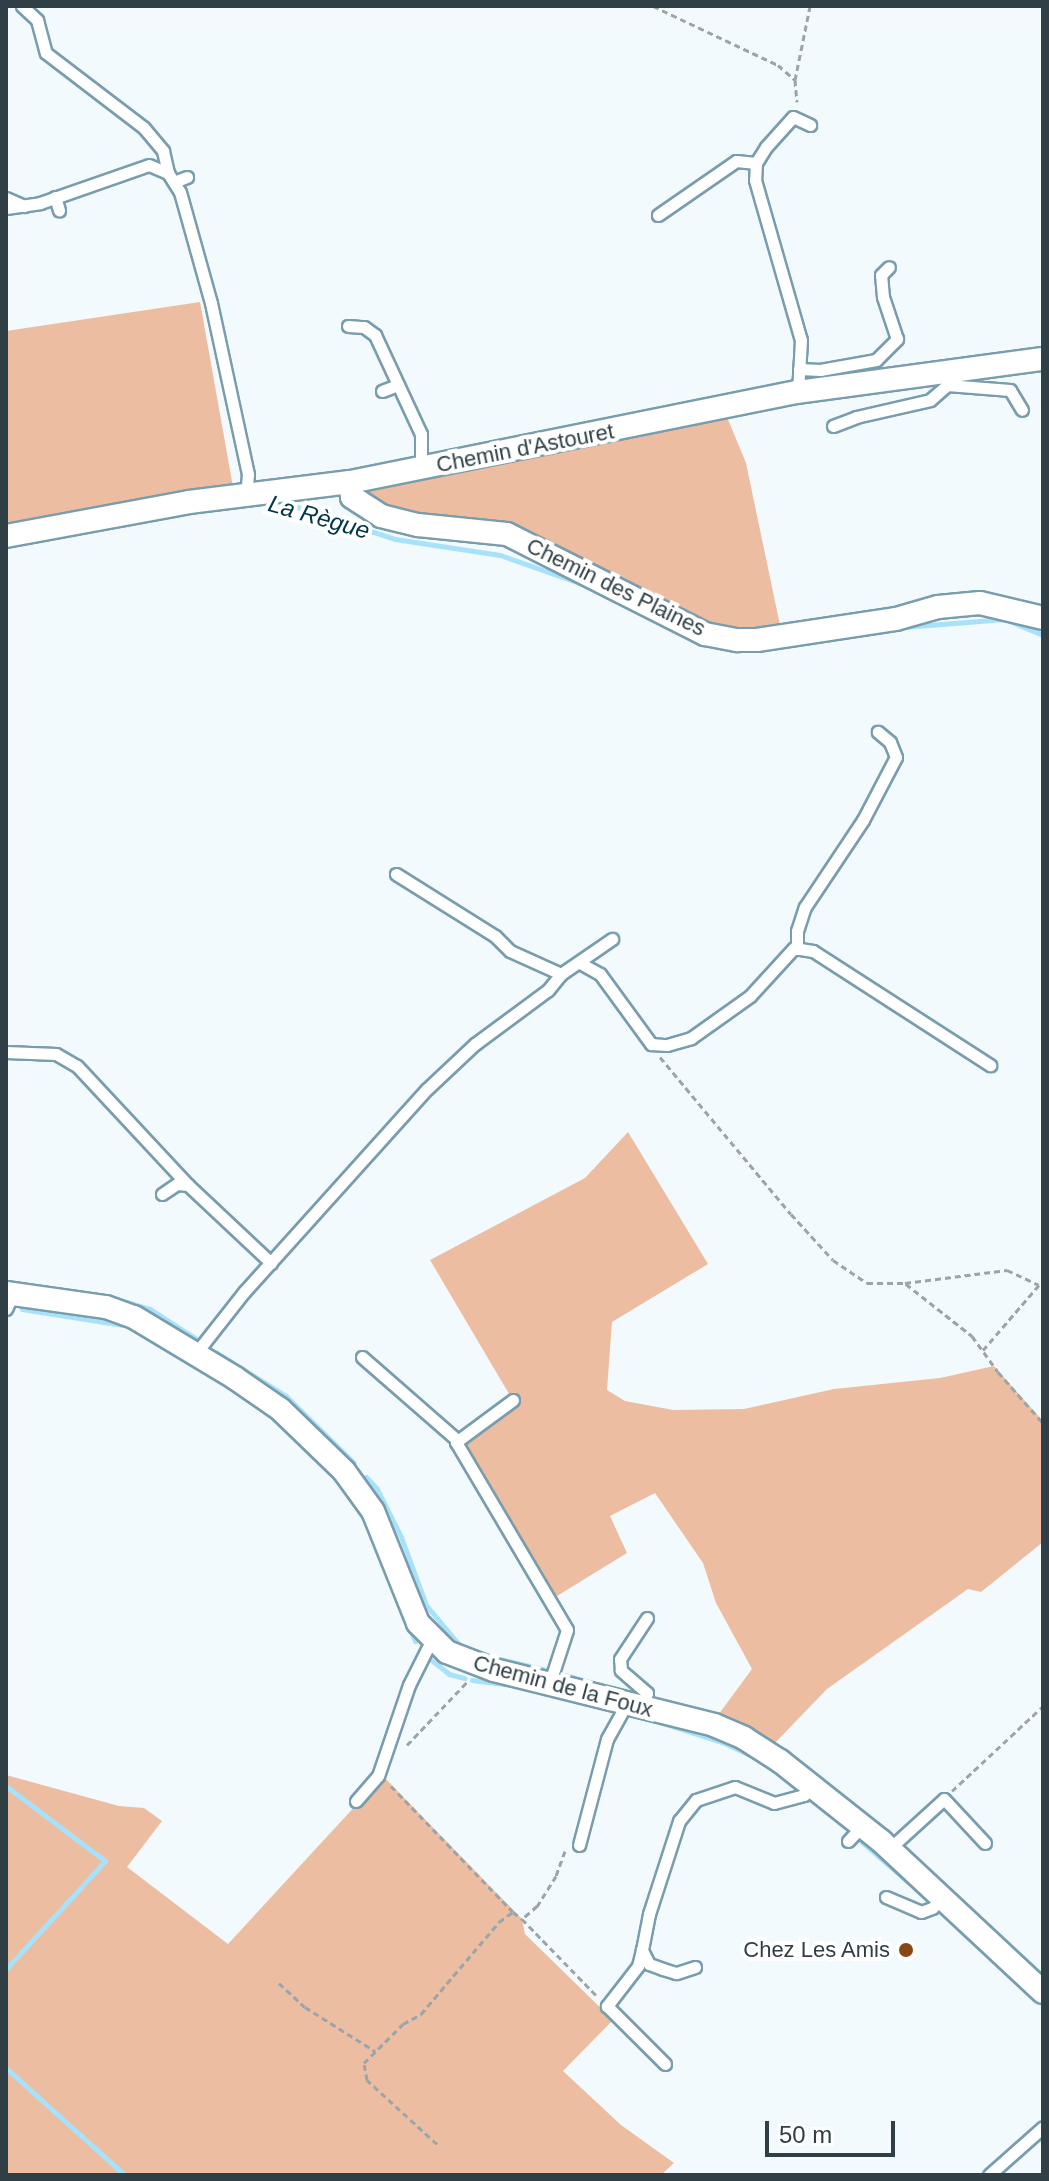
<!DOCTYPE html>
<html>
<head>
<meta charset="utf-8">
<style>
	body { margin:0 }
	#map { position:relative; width:1049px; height:2181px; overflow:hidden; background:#f2fafd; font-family:Helvetica,sans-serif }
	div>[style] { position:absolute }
	.green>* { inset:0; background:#ecbda0 }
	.stream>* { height:5px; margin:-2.5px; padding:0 2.5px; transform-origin:2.5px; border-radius:2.5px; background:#a8e2fa }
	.path>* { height:3px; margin-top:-1.5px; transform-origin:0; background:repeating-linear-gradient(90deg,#9aa5aa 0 6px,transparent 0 10px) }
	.roads { filter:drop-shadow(2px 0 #799dad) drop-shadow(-2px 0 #799dad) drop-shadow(0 2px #799dad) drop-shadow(0 -2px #799dad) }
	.service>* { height:11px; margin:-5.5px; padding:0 5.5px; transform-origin:5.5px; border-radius:5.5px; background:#fff }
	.minor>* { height:22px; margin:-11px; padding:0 11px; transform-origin:11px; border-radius:11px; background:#fff }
	.dots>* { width:22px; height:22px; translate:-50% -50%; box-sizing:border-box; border:4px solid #fff; border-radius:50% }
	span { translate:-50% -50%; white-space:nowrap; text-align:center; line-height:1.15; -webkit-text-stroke:8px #fff; paint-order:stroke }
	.street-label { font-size:22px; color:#2f3f45 }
	.poi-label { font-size:22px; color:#2f3f45 }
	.right { translate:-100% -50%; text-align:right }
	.water-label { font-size:24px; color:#013647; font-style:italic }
	.frame { position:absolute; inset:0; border:8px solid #2f3f45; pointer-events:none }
	.scale { position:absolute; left:765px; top:2121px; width:130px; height:36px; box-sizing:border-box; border:4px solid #2f3f45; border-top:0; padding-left:10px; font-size:24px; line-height:28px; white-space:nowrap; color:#2f3f45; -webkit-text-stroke:6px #fff; paint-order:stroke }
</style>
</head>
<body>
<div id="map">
	<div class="green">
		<i style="clip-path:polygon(200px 302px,233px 487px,6px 529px,6px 331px)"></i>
		<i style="clip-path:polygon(727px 417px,746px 463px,781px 630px,731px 632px,714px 628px,583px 564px,385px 510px,357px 488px)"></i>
		<i style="clip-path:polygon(628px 1132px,708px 1264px,612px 1322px,607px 1390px,625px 1401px,673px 1410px,744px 1409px,834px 1389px,940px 1378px,994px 1366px,1043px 1421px,1043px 1542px,981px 1592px,968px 1589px,827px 1689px,772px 1746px,716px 1718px,752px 1669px,716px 1603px,703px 1563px,655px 1493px,610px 1516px,627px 1553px,557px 1596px,539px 1586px,456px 1442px,512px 1399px,430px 1260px,585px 1178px)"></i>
		<i style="clip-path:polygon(6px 1775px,119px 1806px,144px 1808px,162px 1821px,127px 1867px,228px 1944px,383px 1776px,522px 1919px,525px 1934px,613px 2020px,563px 2071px,621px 2125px,674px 2163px,661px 2175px,6px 2175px)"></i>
	</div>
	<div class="stream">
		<i style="left:275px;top:500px;width:126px;rotate:18deg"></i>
		<i style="left:395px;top:539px;width:106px;rotate:8.7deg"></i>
		<i style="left:500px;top:555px;width:93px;rotate:19.4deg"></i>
		<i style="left:904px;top:627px;width:101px;rotate:-4.5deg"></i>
		<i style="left:1005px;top:619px;width:41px;rotate:22.8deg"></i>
		<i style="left:6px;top:1282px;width:91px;rotate:8.2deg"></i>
		<i style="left:110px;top:1297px;width:42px;rotate:16.7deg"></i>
		<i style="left:150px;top:1309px;width:54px;rotate:32.8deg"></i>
		<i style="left:22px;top:1309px;width:102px;rotate:9deg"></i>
		<i style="left:217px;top:1353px;width:81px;rotate:31.9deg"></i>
		<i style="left:286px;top:1396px;width:95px;rotate:44.6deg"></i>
		<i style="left:366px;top:1477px;width:16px;rotate:47deg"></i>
		<i style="left:377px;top:1489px;width:54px;rotate:63.4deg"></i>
		<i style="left:401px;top:1537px;width:72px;rotate:69.8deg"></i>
		<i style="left:426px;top:1605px;width:55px;rotate:50.2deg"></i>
		<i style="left:392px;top:1587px;width:59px;rotate:66.9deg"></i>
		<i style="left:486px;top:1656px;width:63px;rotate:12.9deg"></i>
		<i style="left:430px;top:1659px;width:24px;rotate:38deg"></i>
		<i style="left:449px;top:1674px;width:16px;rotate:15deg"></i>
		<i style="left:565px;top:1675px;width:38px;rotate:17deg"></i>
		<i style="left:472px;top:1680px;width:40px;rotate:7.1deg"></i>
		<i style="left:663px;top:1723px;width:62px;rotate:17.9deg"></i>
		<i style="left:722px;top:1742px;width:35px;rotate:25deg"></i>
		<i style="left:6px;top:1786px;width:124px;rotate:37.1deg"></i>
		<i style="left:105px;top:1861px;width:147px;rotate:132.5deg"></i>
		<i style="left:861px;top:1841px;width:82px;rotate:41.1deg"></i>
		<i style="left:6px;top:2068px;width:160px;rotate:42deg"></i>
	</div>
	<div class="path">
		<i style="left:653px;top:6px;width:138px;rotate:25.3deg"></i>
		<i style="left:778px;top:65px;width:23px;rotate:41deg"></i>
		<i style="left:795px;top:80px;width:22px;rotate:85deg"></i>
		<i style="left:795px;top:80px;width:76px;rotate:-78.5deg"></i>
		<i style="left:660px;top:1057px;width:204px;rotate:50.2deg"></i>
		<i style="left:791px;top:1214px;width:62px;rotate:47.6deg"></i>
		<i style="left:833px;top:1260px;width:41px;rotate:34.1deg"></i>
		<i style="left:867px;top:1283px;width:38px"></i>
		<i style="left:905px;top:1283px;width:103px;rotate:-7.3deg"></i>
		<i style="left:1007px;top:1270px;width:35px;rotate:25deg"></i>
		<i style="left:1039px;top:1285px;width:86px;rotate:130.7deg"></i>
		<i style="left:906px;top:1284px;width:84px;rotate:38.2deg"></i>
		<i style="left:972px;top:1336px;width:44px;rotate:54.2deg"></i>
		<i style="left:998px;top:1372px;width:68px;rotate:48.6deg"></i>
		<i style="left:407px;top:1745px;width:88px;rotate:-46.4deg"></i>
		<i style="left:391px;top:1786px;width:175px;rotate:45.9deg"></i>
		<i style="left:952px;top:1791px;width:125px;rotate:-43deg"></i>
		<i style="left:565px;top:1851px;width:27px;rotate:110deg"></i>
		<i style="left:556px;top:1876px;width:36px;rotate:122deg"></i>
		<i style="left:537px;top:1906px;width:20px;rotate:139deg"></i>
		<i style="left:522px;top:1919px;width:106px;rotate:45.8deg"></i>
		<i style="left:279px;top:1983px;width:35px;rotate:43deg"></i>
		<i style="left:305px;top:2007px;width:83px;rotate:32.2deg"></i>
		<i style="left:437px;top:2144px;width:95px;rotate:-137.6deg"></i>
		<i style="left:367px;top:2080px;width:17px;rotate:-100deg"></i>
		<i style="left:364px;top:2063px;width:55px;rotate:-45deg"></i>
		<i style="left:403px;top:2024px;width:21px;rotate:-29deg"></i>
		<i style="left:421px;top:2014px;width:121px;rotate:-49.7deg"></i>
		<i style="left:499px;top:1922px;width:17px;rotate:-36deg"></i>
		<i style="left:513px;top:1912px;width:11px;rotate:38deg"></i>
	</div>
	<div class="roads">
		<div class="service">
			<i style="left:22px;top:6px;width:21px;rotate:43deg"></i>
			<i style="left:37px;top:20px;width:34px;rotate:75deg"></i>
			<i style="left:46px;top:53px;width:123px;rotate:37.4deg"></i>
			<i style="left:144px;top:128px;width:30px;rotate:50deg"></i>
			<i style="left:163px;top:151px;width:23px;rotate:77deg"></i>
			<i style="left:756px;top:163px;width:19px;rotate:-58deg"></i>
			<i style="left:766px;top:147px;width:40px;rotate:-48deg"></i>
			<i style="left:793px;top:117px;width:19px;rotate:25deg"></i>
			<i style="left:174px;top:182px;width:14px;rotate:-21deg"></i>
			<i style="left:55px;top:197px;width:14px;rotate:73deg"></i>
			<i style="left:6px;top:198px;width:20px;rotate:24deg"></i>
			<i style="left:6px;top:208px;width:34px;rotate:-8deg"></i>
			<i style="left:40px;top:203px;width:115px;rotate:-19.2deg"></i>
			<i style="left:149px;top:165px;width:21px;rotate:23deg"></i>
			<i style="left:168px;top:173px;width:22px;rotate:58deg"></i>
			<i style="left:180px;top:192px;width:115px;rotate:74.4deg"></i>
			<i style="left:211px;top:303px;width:175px;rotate:77.8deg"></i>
			<i style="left:248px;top:474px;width:21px;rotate:95deg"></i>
			<i style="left:658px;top:215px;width:95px;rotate:-34.7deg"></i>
			<i style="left:736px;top:161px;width:20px;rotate:6deg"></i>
			<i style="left:756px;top:163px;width:17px;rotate:93deg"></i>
			<i style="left:755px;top:180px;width:166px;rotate:74deg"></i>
			<i style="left:801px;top:340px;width:52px;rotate:93.3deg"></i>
			<i style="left:348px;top:326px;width:16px;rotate:4deg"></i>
			<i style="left:364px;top:327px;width:14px;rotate:36deg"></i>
			<i style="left:375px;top:335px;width:109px;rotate:65.1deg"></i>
			<i style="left:421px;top:434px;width:34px;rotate:90deg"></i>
			<i style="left:799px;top:369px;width:21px;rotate:3deg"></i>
			<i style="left:820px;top:370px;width:57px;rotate:-10.1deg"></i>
			<i style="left:876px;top:360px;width:30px;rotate:-45deg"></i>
			<i style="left:897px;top:339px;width:44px;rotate:-108.4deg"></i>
			<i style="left:883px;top:297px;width:22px;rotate:-95deg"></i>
			<i style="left:881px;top:275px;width:11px;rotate:-45deg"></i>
			<i style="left:947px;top:385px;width:63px;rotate:4.5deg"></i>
			<i style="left:1010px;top:390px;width:23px;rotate:59deg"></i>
			<i style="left:382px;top:391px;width:17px;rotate:-21deg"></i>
			<i style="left:833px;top:426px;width:25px;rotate:-21deg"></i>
			<i style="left:856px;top:417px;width:76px;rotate:-12.9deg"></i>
			<i style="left:930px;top:400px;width:23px;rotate:-41deg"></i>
			<i style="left:947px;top:385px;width:12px;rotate:-99deg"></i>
			<i style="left:396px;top:874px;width:117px;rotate:32.1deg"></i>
			<i style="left:495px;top:936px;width:21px;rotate:45deg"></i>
			<i style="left:510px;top:951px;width:56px;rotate:24.3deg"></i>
			<i style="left:797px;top:949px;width:18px;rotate:-90deg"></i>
			<i style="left:797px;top:931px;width:25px;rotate:-72deg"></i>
			<i style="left:805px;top:907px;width:105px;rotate:-56.3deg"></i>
			<i style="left:863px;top:820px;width:71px;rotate:-62.4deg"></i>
			<i style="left:896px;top:757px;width:16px;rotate:-112deg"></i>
			<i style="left:890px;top:742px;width:16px;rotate:-140deg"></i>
			<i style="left:580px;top:963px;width:23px;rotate:29deg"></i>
			<i style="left:600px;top:974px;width:87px;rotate:53.9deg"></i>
			<i style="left:651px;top:1044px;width:16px;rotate:4deg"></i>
			<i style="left:667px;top:1045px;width:25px;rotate:-16deg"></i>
			<i style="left:691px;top:1038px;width:72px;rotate:-35.4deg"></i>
			<i style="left:750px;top:996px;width:65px;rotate:-47.5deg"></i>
			<i style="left:794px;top:948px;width:19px;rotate:9deg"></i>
			<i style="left:813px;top:951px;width:211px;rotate:32.8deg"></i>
			<i style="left:6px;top:1052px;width:50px;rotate:2.3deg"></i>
			<i style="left:56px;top:1054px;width:24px;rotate:30deg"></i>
			<i style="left:77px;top:1066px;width:163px;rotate:47deg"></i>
			<i style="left:162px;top:1194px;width:18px;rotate:-34deg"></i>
			<i style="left:177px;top:1184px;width:11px;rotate:5deg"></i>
			<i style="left:188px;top:1185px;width:114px;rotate:43.2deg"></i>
			<i style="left:6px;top:1309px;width:17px;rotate:-65deg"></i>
			<i style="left:196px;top:1353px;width:78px;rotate:-51.8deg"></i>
			<i style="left:244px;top:1292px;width:273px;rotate:-48deg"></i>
			<i style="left:427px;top:1089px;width:66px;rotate:-43.2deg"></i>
			<i style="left:475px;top:1044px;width:91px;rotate:-36.5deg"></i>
			<i style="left:548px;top:990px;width:21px;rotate:-51deg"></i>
			<i style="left:561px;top:974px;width:62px;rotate:-34.5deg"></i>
			<i style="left:362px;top:1357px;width:126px;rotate:41.1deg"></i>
			<i style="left:513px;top:1400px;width:71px;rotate:143.6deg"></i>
			<i style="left:456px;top:1442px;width:218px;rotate:59.4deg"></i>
			<i style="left:567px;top:1630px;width:55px;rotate:108.1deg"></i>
			<i style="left:642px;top:1706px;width:14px;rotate:-69deg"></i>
			<i style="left:647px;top:1693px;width:35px;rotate:-139deg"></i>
			<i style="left:621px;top:1670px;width:11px;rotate:-95deg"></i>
			<i style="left:620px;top:1659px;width:49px;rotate:-56.6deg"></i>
			<i style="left:356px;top:1801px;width:33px;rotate:-49deg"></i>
			<i style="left:378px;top:1776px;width:96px;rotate:-71.2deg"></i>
			<i style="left:409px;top:1685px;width:51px;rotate:-63.4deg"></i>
			<i style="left:848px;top:1841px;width:21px;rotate:-47deg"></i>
			<i style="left:579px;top:1845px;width:110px;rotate:-75.2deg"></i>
			<i style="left:607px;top:1739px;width:41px;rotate:-60.9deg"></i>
			<i style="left:889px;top:1849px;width:74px;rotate:-42.3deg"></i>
			<i style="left:944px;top:1799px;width:60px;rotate:47deg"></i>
			<i style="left:886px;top:1897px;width:38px;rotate:23deg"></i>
			<i style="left:921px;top:1912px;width:12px;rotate:-20deg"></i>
			<i style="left:932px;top:1908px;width:15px;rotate:-42deg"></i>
			<i style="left:642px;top:1950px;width:16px;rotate:104deg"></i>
			<i style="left:638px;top:1966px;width:51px;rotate:127.8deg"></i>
			<i style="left:607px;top:2006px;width:82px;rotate:45deg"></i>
			<i style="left:695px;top:1967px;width:20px;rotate:162deg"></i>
			<i style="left:676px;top:1973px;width:14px;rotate:-163deg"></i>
			<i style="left:663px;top:1969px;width:15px;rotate:-160deg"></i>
			<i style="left:649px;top:1964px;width:16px;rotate:-117deg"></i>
			<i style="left:642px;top:1950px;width:37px;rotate:-79deg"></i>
			<i style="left:649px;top:1914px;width:98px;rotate:-72.1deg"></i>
			<i style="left:679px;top:1821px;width:27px;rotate:-51deg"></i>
			<i style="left:696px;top:1800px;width:41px;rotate:-18.4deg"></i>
			<i style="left:735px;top:1787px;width:42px;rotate:22.3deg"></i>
			<i style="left:774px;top:1803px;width:31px;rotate:-15deg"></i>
			<i style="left:804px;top:1795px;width:12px;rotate:-42deg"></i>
			<i style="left:989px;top:2175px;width:72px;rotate:-41.6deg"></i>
		</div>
		<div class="minor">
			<i style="left:350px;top:482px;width:15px;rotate:82deg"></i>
			<i style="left:352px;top:497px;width:35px;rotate:33deg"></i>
			<i style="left:381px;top:516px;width:38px;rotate:14deg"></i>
			<i style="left:418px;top:525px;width:89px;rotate:5.8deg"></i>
			<i style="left:507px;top:534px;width:222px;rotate:26.8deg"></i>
			<i style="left:705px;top:634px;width:33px;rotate:11deg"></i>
			<i style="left:737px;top:640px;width:20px"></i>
			<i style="left:757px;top:640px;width:141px;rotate:-8.6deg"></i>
			<i style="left:896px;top:619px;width:44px;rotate:-15.9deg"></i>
			<i style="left:938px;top:607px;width:42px;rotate:-5.4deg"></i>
			<i style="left:980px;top:603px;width:65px;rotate:13.4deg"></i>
			<i style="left:6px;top:536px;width:186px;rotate:-10.5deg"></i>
			<i style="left:189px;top:502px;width:162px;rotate:-7.1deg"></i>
			<i style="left:350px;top:482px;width:457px;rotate:-11.4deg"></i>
			<i style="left:798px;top:392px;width:247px;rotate:-7.7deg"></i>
			<i style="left:6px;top:1293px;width:101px;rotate:8deg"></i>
			<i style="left:106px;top:1307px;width:30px;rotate:20deg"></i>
			<i style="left:134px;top:1317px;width:118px;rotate:31.1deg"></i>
			<i style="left:235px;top:1378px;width:55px;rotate:34.6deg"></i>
			<i style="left:280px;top:1409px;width:89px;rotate:44.1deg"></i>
			<i style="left:344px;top:1471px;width:49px;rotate:54.1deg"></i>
			<i style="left:373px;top:1511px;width:121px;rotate:68.1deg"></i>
			<i style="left:418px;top:1623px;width:41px;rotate:45deg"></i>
			<i style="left:447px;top:1652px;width:50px;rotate:21deg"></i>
			<i style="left:494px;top:1670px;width:227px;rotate:14deg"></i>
			<i style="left:714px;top:1725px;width:33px;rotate:23deg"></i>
			<i style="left:744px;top:1738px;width:43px;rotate:32.6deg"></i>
			<i style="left:780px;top:1761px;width:129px;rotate:38.4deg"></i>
			<i style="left:881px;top:1841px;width:221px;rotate:43deg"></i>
		</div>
	</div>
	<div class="dots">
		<i style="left:906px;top:1950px;background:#8a4716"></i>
	</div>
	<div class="street-label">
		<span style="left:525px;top:448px;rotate:-11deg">Chemin d'Astouret</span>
		<span style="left:616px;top:587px;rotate:26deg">Chemin des Plaines</span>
		<span style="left:563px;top:1686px;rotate:15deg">Chemin de la Foux</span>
	</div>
	<div class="poi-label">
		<span class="right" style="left:890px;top:1950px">Chez Les Amis</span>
	</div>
	<div class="water-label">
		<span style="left:319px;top:517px;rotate:16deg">La Règue</span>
	</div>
	<div class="frame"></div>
	<div class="scale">50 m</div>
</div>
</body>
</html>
